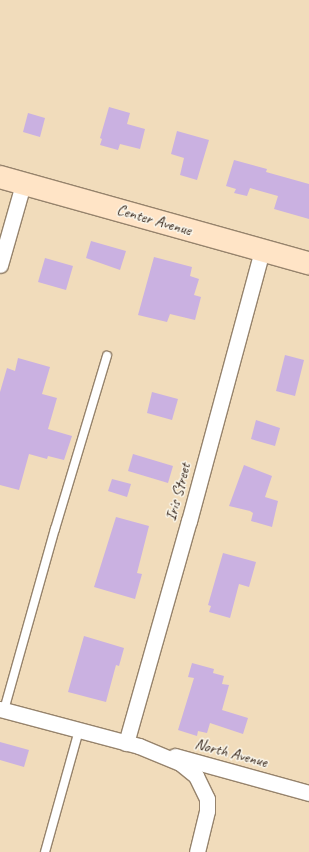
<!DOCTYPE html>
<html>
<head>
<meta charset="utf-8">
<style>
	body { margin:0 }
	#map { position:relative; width:309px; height:852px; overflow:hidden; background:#f1dcbb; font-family:Caveat,sans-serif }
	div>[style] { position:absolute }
	.building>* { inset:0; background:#cab1e1 }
	.roads { filter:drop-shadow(1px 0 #96836c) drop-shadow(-1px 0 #96836c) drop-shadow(0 1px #96836c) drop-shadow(0 -1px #96836c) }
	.lane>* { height:8px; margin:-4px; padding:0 4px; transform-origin:4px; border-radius:4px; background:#fff }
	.street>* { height:15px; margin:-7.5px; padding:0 7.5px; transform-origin:7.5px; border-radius:7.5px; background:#fff }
	.secondary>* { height:22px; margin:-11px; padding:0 11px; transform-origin:11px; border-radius:11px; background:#ffe4c6 }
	span { translate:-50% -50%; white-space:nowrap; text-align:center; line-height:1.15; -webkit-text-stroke:3px #fbf7ec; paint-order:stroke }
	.street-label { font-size:16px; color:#3b2a1e }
</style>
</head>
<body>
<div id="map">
	<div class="building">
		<i style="clip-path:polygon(109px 107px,130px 113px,127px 124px,145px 129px,140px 149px,120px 144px,118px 150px,100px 145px,102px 139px,100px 138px)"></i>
		<i style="clip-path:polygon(28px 113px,45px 118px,40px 137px,23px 132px)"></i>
		<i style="clip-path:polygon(177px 131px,209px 140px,197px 180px,180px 175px,184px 158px,171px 154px)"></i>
		<i style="clip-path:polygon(234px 160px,267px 169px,266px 172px,309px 184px,309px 219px,274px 209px,278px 196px,250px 188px,247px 196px,234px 193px,236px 189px,226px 186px)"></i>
		<i style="clip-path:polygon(91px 241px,126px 251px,120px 270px,86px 258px)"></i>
		<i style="clip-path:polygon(154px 257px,192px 267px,190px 276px,199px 279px,194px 295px,201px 297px,195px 320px,170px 314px,167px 322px,138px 315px)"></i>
		<i style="clip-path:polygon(45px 258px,73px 266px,66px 290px,38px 282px)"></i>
		<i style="clip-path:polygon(285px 355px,304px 360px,295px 396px,276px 391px)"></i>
		<i style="clip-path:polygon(18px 358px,50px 367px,42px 394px,57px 398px,48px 429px,72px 436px,64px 460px,48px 456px,47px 459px,29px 454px,19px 490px,0 485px,0 392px,7px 368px,15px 371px)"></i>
		<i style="clip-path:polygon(152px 392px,178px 399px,172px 420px,147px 413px)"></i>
		<i style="clip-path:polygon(256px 420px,280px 428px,275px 446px,251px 439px)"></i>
		<i style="clip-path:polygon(133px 454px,173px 466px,168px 483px,128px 471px)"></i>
		<i style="clip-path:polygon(244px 465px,272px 476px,265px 497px,278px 501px,272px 527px,251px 521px,253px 513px,250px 511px,229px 506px)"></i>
		<i style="clip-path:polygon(112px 479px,131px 484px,127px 497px,108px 491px)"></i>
		<i style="clip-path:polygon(116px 517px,149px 526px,137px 573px,142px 574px,135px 599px,94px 587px)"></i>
		<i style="clip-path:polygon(223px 553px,256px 562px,249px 587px,239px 584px,230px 618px,209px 612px,211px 606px,208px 605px)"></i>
		<i style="clip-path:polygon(84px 636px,124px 648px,119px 666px,116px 665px,106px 702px,68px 692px)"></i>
		<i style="clip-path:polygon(192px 663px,214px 669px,213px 673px,224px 676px,222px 684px,229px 685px,222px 710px,248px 718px,243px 734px,210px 723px,207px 733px,198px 731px,197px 736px,178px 730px,194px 678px,188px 677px)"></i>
		<i style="clip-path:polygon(0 742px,29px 750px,24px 767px,0 760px)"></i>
	</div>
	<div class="roads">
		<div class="lane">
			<i style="left:4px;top:710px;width:188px;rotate:-74.3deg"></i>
			<i style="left:55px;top:529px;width:181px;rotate:-73.3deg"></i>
			<i style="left:45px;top:852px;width:127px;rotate:-74.4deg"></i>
		</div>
		<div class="street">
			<i style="left:0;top:265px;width:84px;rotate:-74.1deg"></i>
			<i style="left:0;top:709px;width:144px;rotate:14.9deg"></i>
			<i style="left:139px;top:746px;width:44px;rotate:22.5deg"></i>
			<i style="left:180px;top:763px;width:21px;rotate:39deg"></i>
			<i style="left:196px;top:776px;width:25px;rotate:64deg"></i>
			<i style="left:207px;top:799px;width:12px;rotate:90deg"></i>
			<i style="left:207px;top:811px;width:42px;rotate:103.7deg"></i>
			<i style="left:126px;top:743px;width:231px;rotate:-74.2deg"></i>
			<i style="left:189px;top:521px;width:281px;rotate:-74.9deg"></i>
			<i style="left:175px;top:756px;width:139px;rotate:15.4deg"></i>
		</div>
		<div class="secondary">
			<i style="left:0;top:177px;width:321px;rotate:15.6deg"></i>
		</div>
	</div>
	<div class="street-label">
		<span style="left:154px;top:220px;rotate:16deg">Center Avenue</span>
		<span style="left:178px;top:492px;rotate:-75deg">Iris Street</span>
		<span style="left:231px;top:753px;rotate:15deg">North Avenue</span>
	</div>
</div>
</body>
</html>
